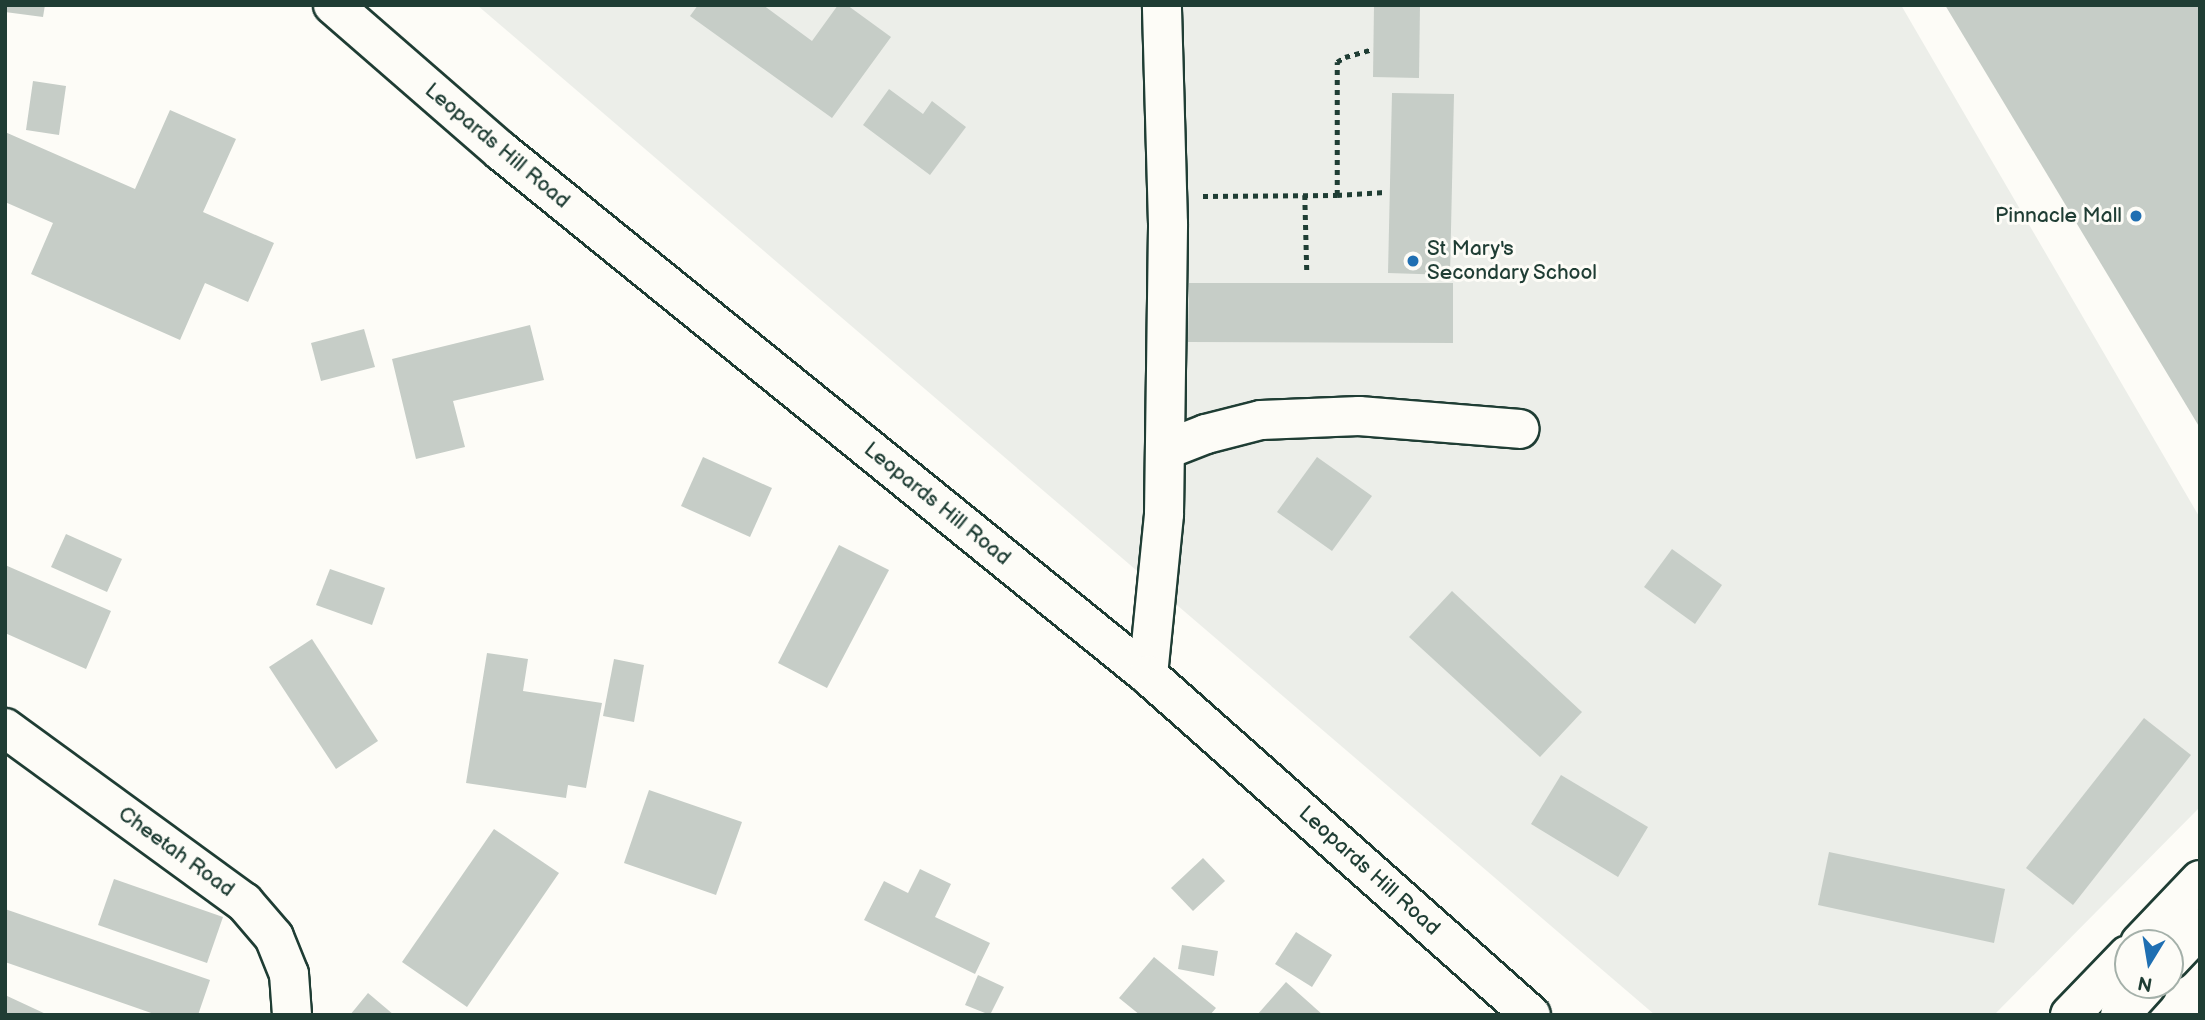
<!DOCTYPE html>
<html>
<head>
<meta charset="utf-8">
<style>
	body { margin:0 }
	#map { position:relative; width:2205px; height:1020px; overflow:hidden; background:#fdfcf7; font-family:"Balsamiq Sans",sans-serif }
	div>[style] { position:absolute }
	.built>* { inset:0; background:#eceee9 }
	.building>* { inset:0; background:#c6cdc7 }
	.path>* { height:4.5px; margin-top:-2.25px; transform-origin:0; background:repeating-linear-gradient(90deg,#1f3d34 0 5px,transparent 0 10px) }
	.roads { filter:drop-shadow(2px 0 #1f3d34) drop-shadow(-2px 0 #1f3d34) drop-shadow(0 2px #1f3d34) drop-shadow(0 -2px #1f3d34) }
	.minor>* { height:38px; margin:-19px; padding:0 19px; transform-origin:19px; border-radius:19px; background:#fdfcf7 }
	.major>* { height:38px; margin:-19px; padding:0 19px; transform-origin:19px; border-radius:19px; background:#fdfcf7 }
	.dots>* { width:19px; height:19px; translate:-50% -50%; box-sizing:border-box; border:4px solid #fdfcf7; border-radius:50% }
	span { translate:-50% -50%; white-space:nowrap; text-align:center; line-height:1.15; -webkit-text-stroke:6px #fdfcf7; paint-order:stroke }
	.street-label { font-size:21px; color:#1f3d34 }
	.poi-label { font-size:21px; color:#1f3d34 }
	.right { translate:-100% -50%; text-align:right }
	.left { translate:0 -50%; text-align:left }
	.frame { position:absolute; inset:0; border:7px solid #1f3d34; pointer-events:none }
	.north { position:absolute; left:2114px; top:929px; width:70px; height:70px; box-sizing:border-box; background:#fdfcf7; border:2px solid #a4b0a9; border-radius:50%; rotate:191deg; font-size:19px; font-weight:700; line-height:28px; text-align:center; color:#1f3d34 }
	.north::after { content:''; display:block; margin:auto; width:24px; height:32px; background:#1f6fb2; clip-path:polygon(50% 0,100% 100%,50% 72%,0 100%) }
</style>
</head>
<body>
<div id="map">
	<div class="built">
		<i style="clip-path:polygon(477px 5px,1901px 5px,2200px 518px,2200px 807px,1994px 1015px,1655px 1015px)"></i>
	</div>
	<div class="building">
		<i style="clip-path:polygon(5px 5px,45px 5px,43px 17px,5px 12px)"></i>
		<i style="clip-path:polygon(698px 5px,763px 5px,812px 41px,838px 5px,847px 5px,891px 37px,832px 118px,690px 16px)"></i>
		<i style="clip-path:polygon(1374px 5px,1420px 5px,1419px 78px,1373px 77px)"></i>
		<i style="clip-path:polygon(1945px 5px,2200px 5px,2200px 428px)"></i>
		<i style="clip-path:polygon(33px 81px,66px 86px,59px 135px,26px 130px)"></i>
		<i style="clip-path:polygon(889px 89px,923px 114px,932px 101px,966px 127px,930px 175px,863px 125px)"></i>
		<i style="clip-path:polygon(1392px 93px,1454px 94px,1450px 275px,1388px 273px)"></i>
		<i style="clip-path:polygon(170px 110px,236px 139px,203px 212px,274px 243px,248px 302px,205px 283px,180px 340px,31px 274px,53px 223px,5px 202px,5px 132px,135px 189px)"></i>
		<i style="clip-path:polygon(1189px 283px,1453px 283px,1453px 343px,1188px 342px)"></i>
		<i style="clip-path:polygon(530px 325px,544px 380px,453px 401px,465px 447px,416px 459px,392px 359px)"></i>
		<i style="clip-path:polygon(364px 329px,375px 367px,321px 381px,311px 343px)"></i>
		<i style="clip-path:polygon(703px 457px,772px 488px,750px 537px,681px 506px)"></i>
		<i style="clip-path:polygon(1317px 457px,1372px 496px,1332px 551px,1277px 512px)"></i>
		<i style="clip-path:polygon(66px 534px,122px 559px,107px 592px,51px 567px)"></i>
		<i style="clip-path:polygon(839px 545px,889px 570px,827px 688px,778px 663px)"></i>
		<i style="clip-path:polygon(1672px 549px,1722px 585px,1695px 624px,1644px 587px)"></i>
		<i style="clip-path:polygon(5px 565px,111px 611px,86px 669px,5px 633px)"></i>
		<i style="clip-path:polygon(330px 569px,385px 588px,372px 625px,316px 605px)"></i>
		<i style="clip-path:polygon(1452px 591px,1582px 712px,1540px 757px,1409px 637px)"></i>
		<i style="clip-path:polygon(312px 639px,378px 741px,336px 769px,269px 667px)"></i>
		<i style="clip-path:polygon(487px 653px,528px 659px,523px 691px,602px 703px,586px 788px,568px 785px,566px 798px,466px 783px)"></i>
		<i style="clip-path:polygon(614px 659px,644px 665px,634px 722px,603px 716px)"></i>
		<i style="clip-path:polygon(2144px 718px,2191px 755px,2073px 905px,2026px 868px)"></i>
		<i style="clip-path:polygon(1561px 775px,1648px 827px,1618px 877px,1531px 824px)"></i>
		<i style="clip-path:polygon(649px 790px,742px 822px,716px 895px,624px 863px)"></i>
		<i style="clip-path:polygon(494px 829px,559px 873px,467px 1007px,402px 962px)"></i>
		<i style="clip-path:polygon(1829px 852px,2005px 889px,1994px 943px,1818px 905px)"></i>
		<i style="clip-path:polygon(1203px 858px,1225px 881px,1193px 911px,1171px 888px)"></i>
		<i style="clip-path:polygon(920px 869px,951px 884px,935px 917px,990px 943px,975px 974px,864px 920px,884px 881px,908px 893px)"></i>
		<i style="clip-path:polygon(114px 879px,223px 917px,207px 963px,98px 925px)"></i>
		<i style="clip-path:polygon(5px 909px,210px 980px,198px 1015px,157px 1015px,5px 962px)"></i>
		<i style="clip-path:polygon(1296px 932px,1332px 955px,1312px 987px,1275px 964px)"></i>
		<i style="clip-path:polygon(1182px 945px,1218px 951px,1214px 976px,1178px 969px)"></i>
		<i style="clip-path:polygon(1154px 957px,1216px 1008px,1210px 1015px,1140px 1015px,1119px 998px)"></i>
		<i style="clip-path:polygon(978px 975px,1004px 987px,990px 1015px,965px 1005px)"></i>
		<i style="clip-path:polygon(1286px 982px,1323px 1015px,1257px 1015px)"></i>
		<i style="clip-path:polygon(368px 993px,394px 1015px,350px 1015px)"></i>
		<i style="clip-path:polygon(5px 995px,48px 1015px,5px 1015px)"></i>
	</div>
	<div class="path">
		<i style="left:1305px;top:195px;width:77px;rotate:88.5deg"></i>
		<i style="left:1337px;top:195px;width:48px;rotate:-3.6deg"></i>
		<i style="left:1203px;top:196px;width:134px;rotate:-0.4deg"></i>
		<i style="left:1337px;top:195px;width:133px;rotate:-90deg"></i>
		<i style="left:1337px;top:62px;width:9px;rotate:-32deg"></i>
		<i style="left:1345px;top:57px;width:26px;rotate:-16deg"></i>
	</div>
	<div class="roads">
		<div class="minor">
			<i style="left:1165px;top:450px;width:44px;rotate:-21.3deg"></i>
			<i style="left:1206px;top:434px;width:57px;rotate:-14.3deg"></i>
			<i style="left:1261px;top:420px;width:98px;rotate:-2.3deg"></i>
			<i style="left:1359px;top:416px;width:161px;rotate:4.6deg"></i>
			<i style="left:1148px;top:675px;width:162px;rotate:-84.3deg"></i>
			<i style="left:1164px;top:514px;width:290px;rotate:-89.2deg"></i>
			<i style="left:1168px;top:224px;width:219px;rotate:-91.6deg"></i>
			<i style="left:5px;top:728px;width:296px;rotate:36.1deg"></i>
			<i style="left:244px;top:902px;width:46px;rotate:49.4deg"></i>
			<i style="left:274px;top:937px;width:40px;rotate:68deg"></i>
			<i style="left:289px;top:974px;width:41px;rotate:85.8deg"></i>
		</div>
		<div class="major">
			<i style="left:333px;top:5px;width:223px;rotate:41deg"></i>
			<i style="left:501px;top:151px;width:833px;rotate:39deg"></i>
			<i style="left:1148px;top:675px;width:512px;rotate:41.6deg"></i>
			<i style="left:2140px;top:943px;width:87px;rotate:-46.4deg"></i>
			<i style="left:2170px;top:960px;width:44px;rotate:-46.8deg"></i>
			<i style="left:2070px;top:1015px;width:83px;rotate:-46deg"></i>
			<i style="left:2120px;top:1015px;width:40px;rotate:-48deg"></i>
		</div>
	</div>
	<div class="dots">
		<i style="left:2136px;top:216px;background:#1f6fb2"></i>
		<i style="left:1413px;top:261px;background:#1f6fb2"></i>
	</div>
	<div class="street-label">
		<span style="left:497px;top:146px;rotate:40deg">Leopards Hill Road</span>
		<span style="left:937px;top:504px;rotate:39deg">Leopards Hill Road</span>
		<span style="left:176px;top:852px;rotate:36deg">Cheetah Road</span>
		<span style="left:1369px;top:871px;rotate:42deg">Leopards Hill Road</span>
	</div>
	<div class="poi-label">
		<span class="right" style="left:2122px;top:216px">Pinnacle Mall</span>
		<span class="left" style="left:1427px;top:261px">St Mary's<br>Secondary School</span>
	</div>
	<div class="frame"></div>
	<div class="north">N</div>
</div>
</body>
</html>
